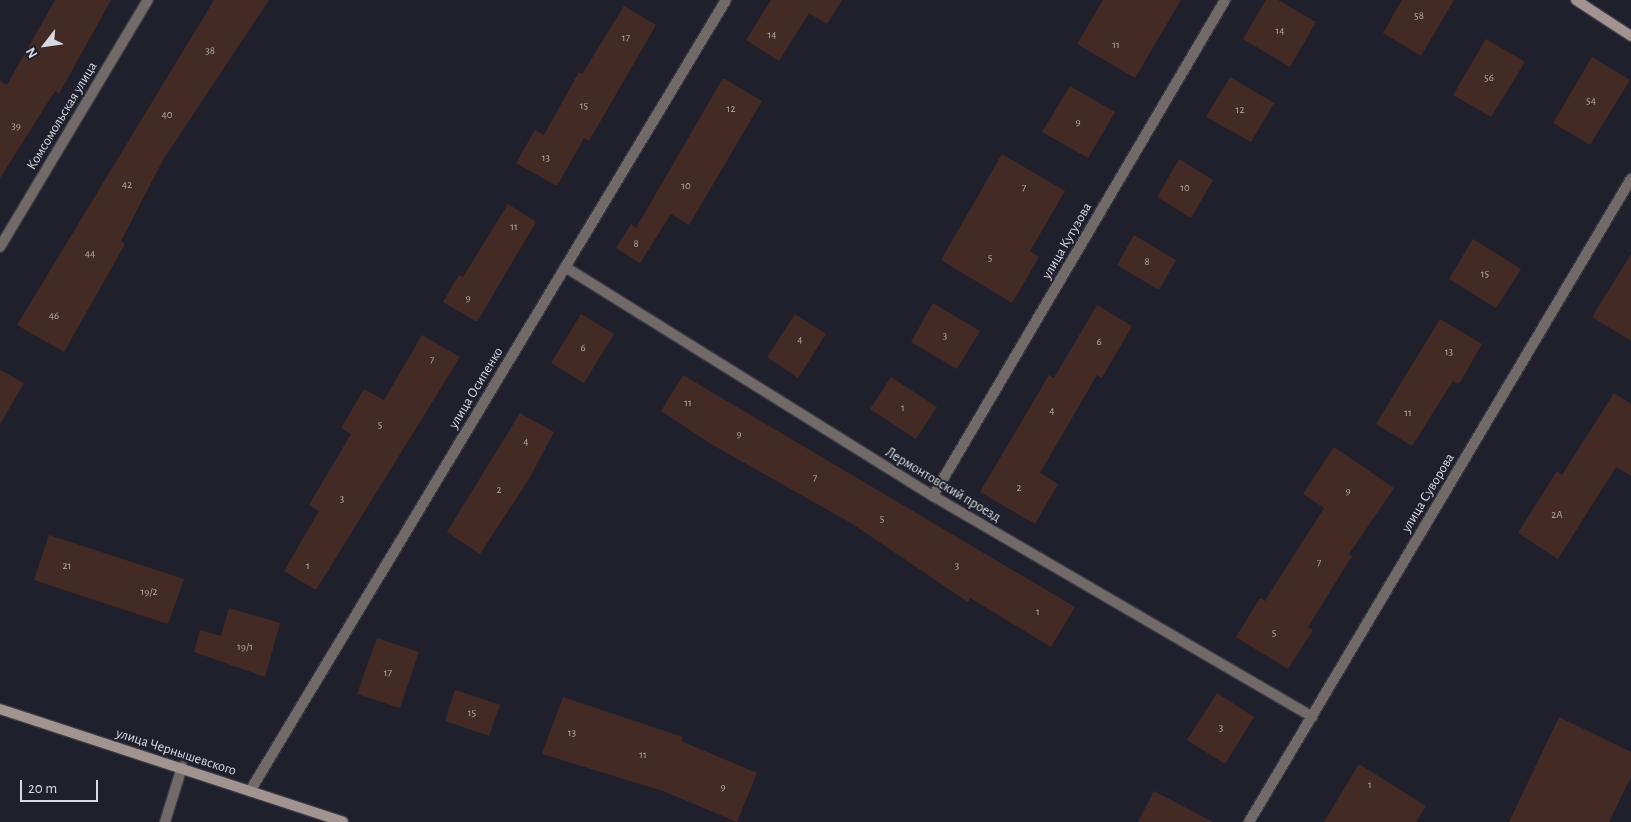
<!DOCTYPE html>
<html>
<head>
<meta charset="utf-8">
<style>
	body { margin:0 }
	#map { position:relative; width:1631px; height:822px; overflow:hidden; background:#20202d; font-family:"Alegreya Sans",sans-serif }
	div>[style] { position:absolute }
	.building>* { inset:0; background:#442a24 }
	.roads { filter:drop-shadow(1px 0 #3a3a46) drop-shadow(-1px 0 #3a3a46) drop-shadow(0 1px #3a3a46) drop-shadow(0 -1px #3a3a46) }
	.lane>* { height:10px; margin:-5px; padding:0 5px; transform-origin:5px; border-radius:5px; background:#726a68 }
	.street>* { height:10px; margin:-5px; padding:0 5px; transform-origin:5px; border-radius:5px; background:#726a68 }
	.secondary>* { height:10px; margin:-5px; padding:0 5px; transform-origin:5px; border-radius:5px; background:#a09390 }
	span { translate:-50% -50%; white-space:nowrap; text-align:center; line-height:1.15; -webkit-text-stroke:4px #20202d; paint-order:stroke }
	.number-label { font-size:11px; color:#b4adb2 }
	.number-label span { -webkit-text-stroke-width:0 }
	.street-label { font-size:14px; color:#d9d9e2 }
	.north { position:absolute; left:20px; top:20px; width:50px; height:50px; -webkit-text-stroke:4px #20202d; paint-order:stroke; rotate:240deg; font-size:14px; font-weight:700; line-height:20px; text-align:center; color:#d9d9e2 }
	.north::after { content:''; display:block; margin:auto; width:18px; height:22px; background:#d9d9e2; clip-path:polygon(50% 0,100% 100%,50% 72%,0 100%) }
	.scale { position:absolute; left:20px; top:780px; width:78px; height:22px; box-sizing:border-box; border:2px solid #d9d9e2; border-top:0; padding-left:6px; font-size:15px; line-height:18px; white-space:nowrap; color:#d9d9e2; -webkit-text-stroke:4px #20202d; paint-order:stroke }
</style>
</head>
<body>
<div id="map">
	<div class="building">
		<i style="clip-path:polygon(55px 0,111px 0,59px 94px,55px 91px,0 178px,0 81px,7px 85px)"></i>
		<i style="clip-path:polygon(214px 0,269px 0,163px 160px,121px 241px,125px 244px,64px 352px,17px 325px)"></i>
		<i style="clip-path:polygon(771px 0,842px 0,827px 24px,809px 13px,779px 61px,746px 40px)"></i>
		<i style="clip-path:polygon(1103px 0,1181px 0,1135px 78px,1077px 44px)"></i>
		<i style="clip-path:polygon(1266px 0,1278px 0,1316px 22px,1290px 67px,1243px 39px)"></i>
		<i style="clip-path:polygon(1402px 0,1454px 0,1421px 56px,1383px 33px)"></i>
		<i style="clip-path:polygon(624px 6px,656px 25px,589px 141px,584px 138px,557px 186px,516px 163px,535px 130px,544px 135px,579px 72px,582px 74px)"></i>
		<i style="clip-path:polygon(1486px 39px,1525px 62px,1491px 117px,1453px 95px)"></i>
		<i style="clip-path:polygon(1592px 57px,1630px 80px,1590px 145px,1553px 123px)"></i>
		<i style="clip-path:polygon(1230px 77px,1274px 103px,1251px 142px,1206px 117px)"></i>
		<i style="clip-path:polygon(723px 78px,762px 101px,689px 225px,671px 214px,640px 263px,616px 248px,631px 224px,636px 228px)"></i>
		<i style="clip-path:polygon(1070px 86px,1115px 112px,1088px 158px,1042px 132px)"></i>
		<i style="clip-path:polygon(1002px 154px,1065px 191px,1030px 251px,1039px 257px,1012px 303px,941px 260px)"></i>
		<i style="clip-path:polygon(1179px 159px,1213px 180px,1191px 218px,1157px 197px)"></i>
		<i style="clip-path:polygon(508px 204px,536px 222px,477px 322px,443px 302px,459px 275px,463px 277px)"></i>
		<i style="clip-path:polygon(1134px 235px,1176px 260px,1159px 290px,1117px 265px)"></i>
		<i style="clip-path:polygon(1473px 239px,1521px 269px,1496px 308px,1449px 279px)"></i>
		<i style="clip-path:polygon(1631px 254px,1631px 341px,1592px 317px)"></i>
		<i style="clip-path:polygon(933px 303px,980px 331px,957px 369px,911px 342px)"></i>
		<i style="clip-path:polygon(1097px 305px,1132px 326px,1102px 378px,1097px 375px,1040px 473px,1058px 484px,1035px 524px,980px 492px,1049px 375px,1054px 378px)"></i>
		<i style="clip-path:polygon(581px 314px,614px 334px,584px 383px,551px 363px)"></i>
		<i style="clip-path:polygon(795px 314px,826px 334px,798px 378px,767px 357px)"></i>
		<i style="clip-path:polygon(1440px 319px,1482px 344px,1459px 384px,1453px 381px,1412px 446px,1376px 424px)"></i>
		<i style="clip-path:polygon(422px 335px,460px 357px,316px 590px,284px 571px,319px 511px,309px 505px,351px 434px,341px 428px,364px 389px,384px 400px)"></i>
		<i style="clip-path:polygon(0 370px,24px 383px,0 424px)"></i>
		<i style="clip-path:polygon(683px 375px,1075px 607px,1051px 647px,970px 598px,968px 602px,851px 523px,711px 444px,661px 411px)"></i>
		<i style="clip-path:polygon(891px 377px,937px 407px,916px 439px,870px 409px)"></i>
		<i style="clip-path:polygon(1614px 393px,1631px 404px,1631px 476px,1616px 467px,1558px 559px,1518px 533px,1557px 471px,1562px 475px)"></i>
		<i style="clip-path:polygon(520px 413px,554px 432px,529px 479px,480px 554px,447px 532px)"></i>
		<i style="clip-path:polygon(1334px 447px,1394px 488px,1349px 554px,1352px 556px,1308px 627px,1313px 630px,1288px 669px,1236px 637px,1260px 598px,1265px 601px,1324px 508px,1303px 494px)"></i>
		<i style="clip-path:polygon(49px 535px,184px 579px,168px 624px,34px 580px)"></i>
		<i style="clip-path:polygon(229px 608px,280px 623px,265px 677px,194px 652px,200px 630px,221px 636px)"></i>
		<i style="clip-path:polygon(377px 638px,419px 652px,400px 708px,357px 694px)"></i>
		<i style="clip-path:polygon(455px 690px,500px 705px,489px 736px,445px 721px)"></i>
		<i style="clip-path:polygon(1217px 693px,1254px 717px,1225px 764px,1187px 740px)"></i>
		<i style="clip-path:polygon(563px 697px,683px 737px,681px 741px,757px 773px,737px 822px,663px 791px,542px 754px)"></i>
		<i style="clip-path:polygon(1559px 717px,1631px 752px,1631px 777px,1609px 822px,1509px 822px)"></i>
		<i style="clip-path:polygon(1359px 764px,1426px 806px,1416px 822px,1324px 822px)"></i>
		<i style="clip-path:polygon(1154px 791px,1213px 822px,1138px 822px)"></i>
	</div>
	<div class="roads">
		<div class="lane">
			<i style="left:165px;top:822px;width:58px;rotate:-72.8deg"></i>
		</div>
		<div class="street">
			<i style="left:0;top:247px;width:288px;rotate:-59.1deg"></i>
			<i style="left:565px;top:267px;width:433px;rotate:31.9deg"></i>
			<i style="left:933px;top:496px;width:439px;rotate:30.2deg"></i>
			<i style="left:933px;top:496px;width:576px;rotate:-59.51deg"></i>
			<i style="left:250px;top:791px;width:923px;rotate:-58.96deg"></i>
			<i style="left:1249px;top:822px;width:748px;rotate:-59.29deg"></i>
		</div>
		<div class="secondary">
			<i style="left:1576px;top:0;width:66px;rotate:33.2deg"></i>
			<i style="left:0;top:709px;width:361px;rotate:18.2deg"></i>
		</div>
	</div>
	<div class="number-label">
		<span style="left:1419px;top:16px">58</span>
		<span style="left:1280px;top:31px">14</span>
		<span style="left:772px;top:35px">14</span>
		<span style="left:626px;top:38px">17</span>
		<span style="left:1116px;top:45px">11</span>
		<span style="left:210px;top:51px">38</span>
		<span style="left:1489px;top:78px">56</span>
		<span style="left:1591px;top:101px">54</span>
		<span style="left:584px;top:106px">15</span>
		<span style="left:731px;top:109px">12</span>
		<span style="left:1240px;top:110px">12</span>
		<span style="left:167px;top:115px">40</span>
		<span style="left:1078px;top:122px">9</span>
		<span style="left:16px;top:126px">39</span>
		<span style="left:546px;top:158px">13</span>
		<span style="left:127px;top:185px">42</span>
		<span style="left:686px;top:186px">10</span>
		<span style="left:1024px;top:188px">7</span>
		<span style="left:1185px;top:188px">10</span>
		<span style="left:514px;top:227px">11</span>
		<span style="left:636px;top:244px">8</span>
		<span style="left:90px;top:254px">44</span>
		<span style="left:990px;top:258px">5</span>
		<span style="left:1147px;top:262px">8</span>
		<span style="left:1485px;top:274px">15</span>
		<span style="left:468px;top:298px">9</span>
		<span style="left:54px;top:316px">46</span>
		<span style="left:945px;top:336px">3</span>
		<span style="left:800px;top:340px">4</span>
		<span style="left:1099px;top:342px">6</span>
		<span style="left:583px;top:348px">6</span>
		<span style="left:1449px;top:352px">13</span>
		<span style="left:432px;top:360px">7</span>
		<span style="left:688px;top:403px">11</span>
		<span style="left:903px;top:408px">1</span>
		<span style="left:1052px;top:411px">4</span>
		<span style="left:1408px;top:413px">11</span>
		<span style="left:380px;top:425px">5</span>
		<span style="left:739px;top:434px">9</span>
		<span style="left:526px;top:442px">4</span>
		<span style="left:815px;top:478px">7</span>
		<span style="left:1019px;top:488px">2</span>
		<span style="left:499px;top:490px">2</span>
		<span style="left:1348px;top:491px">9</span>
		<span style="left:342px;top:499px">3</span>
		<span style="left:1557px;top:515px">2А</span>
		<span style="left:882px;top:519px">5</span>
		<span style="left:1319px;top:563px">7</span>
		<span style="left:67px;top:566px">21</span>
		<span style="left:308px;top:566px">1</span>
		<span style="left:957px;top:566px">3</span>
		<span style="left:149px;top:592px">19/2</span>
		<span style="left:1038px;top:612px">1</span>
		<span style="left:1274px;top:633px">5</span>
		<span style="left:245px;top:647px">19/1</span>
		<span style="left:388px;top:673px">17</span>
		<span style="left:472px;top:713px">15</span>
		<span style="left:1221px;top:728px">3</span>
		<span style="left:572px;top:733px">13</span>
		<span style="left:643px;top:755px">11</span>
		<span style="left:1370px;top:785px">1</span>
		<span style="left:723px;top:787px">9</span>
	</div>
	<div class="street-label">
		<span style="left:62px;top:116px;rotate:-59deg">Комсомольская улица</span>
		<span style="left:1067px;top:241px;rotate:-60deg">улица Кутузова</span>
		<span style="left:476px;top:388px;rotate:-59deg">улица Осипенко</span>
		<span style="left:943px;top:485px;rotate:31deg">Лермонтовский проезд</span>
		<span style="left:1428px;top:493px;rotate:-59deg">улица Суворова</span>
		<span style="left:176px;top:752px;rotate:18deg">улица Чернышевского</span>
	</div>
	<div class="north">N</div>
	<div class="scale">20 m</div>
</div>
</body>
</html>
